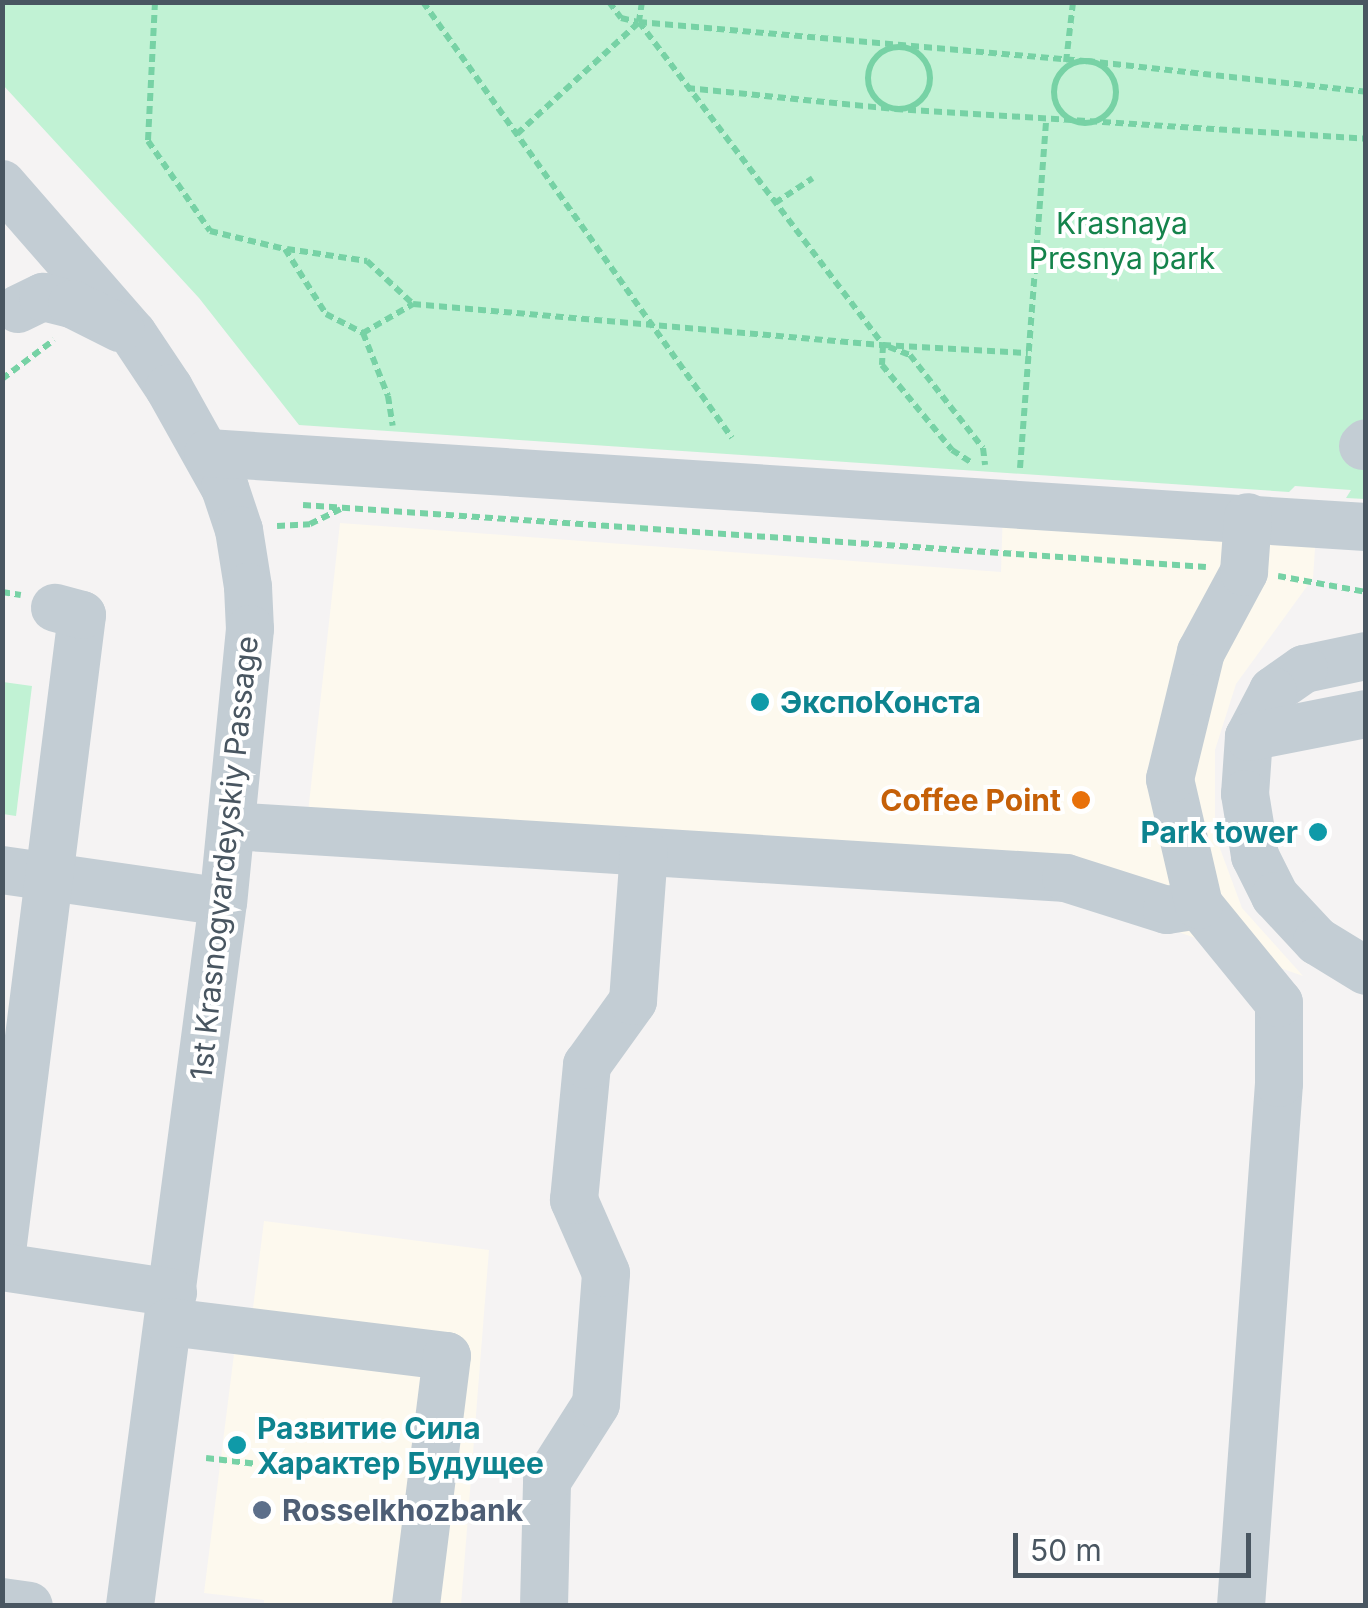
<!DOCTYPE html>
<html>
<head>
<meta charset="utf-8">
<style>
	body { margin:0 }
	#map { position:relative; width:1368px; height:1608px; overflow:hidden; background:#f5f3f3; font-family:Inter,sans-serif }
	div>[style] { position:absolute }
	.commercial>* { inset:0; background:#fdf9ee }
	.green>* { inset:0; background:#c1f2d4 }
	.path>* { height:6px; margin-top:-3px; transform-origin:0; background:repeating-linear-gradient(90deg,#77d2a5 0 8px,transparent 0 13px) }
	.path>.ring { margin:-3px; padding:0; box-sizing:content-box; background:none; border:6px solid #77d2a5; border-radius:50% }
	.minor>* { height:48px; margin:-24px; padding:0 24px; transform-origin:24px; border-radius:24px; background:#c3cdd4 }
	.dots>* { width:28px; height:28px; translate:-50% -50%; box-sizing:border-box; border:5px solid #fff; border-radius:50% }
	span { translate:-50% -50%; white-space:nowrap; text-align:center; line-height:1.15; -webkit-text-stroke:8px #fff; paint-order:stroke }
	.park-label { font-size:30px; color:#14834b }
	.culture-label { font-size:30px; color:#0d838f; font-weight:700 }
	.left { translate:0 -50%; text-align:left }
	.right { translate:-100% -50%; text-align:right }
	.food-label { font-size:30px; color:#c56008; font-weight:700 }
	.street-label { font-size:30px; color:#495661 }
	.service-label { font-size:30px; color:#4e5e75; font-weight:700 }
	.frame { position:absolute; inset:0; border:5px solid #495661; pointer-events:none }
	.scale { position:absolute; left:1013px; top:1533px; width:238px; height:45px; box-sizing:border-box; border:5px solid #495661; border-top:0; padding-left:12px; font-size:30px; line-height:35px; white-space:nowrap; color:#495661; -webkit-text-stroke:8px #fff; paint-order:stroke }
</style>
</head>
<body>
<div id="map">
	<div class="commercial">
		<i style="clip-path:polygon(1003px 508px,1316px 534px,1313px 578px,1236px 684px,1215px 750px,1215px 835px,1242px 908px,1303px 976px,1068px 893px,304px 849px,340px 523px,1001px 572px)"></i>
		<i style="clip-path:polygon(264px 1221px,489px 1250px,461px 1605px,264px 1606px,264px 1600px,204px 1593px,239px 1314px,252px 1316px)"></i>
	</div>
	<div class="green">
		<i style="clip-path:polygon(3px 3px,1365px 3px,1365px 499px,1346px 498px,1351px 490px,1295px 486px,1289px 492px,299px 425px,199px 298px,3px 85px)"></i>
		<i style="clip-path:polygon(3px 682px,32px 686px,16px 816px,3px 814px)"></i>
	</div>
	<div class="path">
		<i style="left:155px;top:2px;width:139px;rotate:92.9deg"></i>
		<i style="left:148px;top:141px;width:109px;rotate:55.4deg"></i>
		<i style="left:210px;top:231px;width:77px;rotate:13.5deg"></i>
		<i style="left:285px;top:249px;width:77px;rotate:57.8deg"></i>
		<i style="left:326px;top:314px;width:42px;rotate:27.2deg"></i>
		<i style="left:363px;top:333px;width:58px;rotate:-30.1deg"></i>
		<i style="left:413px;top:304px;width:472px;rotate:5deg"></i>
		<i style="left:883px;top:345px;width:145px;rotate:3.2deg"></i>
		<i style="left:423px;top:2px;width:534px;rotate:54.67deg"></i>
		<i style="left:609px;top:2px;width:20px;rotate:53deg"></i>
		<i style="left:621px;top:18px;width:18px;rotate:13deg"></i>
		<i style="left:639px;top:22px;width:450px;rotate:5deg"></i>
		<i style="left:1087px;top:61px;width:281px;rotate:6.3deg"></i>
		<i style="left:642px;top:2px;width:20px;rotate:99deg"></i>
		<i style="left:639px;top:22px;width:405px;rotate:52.9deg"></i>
		<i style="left:883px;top:345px;width:20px;rotate:93deg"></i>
		<i style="left:882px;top:365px;width:110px;rotate:50.5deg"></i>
		<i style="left:952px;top:450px;width:24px;rotate:33deg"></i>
		<i class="ring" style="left:868px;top:47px;width:56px;height:56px"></i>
		<i class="ring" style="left:1054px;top:61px;width:56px;height:56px"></i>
		<i style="left:1066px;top:62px;width:60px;rotate:-83.3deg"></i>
		<i style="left:687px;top:88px;width:209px;rotate:5.8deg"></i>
		<i style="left:895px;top:109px;width:472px;rotate:3.6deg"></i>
		<i style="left:517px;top:134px;width:164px;rotate:-42.5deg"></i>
		<i style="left:775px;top:203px;width:45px;rotate:-33.3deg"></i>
		<i style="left:287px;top:249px;width:81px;rotate:8.5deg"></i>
		<i style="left:367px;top:261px;width:63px;rotate:43.1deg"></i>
		<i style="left:363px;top:333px;width:68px;rotate:68.4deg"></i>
		<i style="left:388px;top:396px;width:30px;rotate:81deg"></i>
		<i style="left:889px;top:347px;width:22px;rotate:21deg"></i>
		<i style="left:910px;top:355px;width:118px;rotate:51.9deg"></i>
		<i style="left:983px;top:448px;width:17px;rotate:83deg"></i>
		<i style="left:2px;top:379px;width:65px;rotate:-36.9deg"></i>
		<i style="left:1020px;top:468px;width:348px;rotate:-85.7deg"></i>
		<i style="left:303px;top:505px;width:905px;rotate:3.93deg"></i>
		<i style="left:277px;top:526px;width:33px;rotate:-3deg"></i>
		<i style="left:310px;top:524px;width:34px;rotate:-26deg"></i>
		<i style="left:1278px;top:576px;width:89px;rotate:10.3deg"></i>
		<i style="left:2px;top:592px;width:19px;rotate:9deg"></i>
		<i style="left:206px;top:1458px;width:51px;rotate:6.7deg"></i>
	</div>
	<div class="minor">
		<i style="left:2px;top:184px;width:199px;rotate:48.9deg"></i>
		<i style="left:133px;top:334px;width:65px;rotate:56.3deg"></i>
		<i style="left:169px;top:388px;width:115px;rotate:60.8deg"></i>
		<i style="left:225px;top:488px;width:44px;rotate:71.6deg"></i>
		<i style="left:239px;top:530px;width:58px;rotate:81deg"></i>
		<i style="left:248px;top:587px;width:42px;rotate:87.3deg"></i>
		<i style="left:250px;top:629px;width:274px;rotate:95.6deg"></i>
		<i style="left:223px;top:902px;width:710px;rotate:97.53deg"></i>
		<i style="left:18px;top:309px;width:28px;rotate:-26deg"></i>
		<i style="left:43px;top:297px;width:30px;rotate:14deg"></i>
		<i style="left:72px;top:304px;width:54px;rotate:26.6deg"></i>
		<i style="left:1363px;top:446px;width:4px;rotate:-45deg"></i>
		<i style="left:208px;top:453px;width:1160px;rotate:3.66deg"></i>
		<i style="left:1366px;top:656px;width:63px;rotate:168.2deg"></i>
		<i style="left:1304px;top:669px;width:38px;rotate:145deg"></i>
		<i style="left:1273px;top:691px;width:52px;rotate:117.6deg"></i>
		<i style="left:1249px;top:737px;width:57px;rotate:94deg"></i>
		<i style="left:1245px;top:794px;width:63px;rotate:80.8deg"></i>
		<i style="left:1255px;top:856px;width:45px;rotate:63.4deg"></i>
		<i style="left:1275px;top:896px;width:62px;rotate:47deg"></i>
		<i style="left:1317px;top:941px;width:57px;rotate:31.5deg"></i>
		<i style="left:1249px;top:737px;width:119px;rotate:-11.1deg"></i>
		<i style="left:231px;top:826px;width:837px;rotate:3.56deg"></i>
		<i style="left:1066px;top:878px;width:106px;rotate:17.6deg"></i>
		<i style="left:1167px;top:910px;width:32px;rotate:-9deg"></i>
		<i style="left:2px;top:870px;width:223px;rotate:8.2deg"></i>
		<i style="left:2px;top:1252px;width:642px;rotate:-82.84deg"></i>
		<i style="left:82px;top:615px;width:28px;rotate:-165deg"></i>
		<i style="left:2px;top:1267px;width:173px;rotate:8.6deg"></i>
		<i style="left:169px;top:1322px;width:280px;rotate:7deg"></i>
		<i style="left:447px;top:1356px;width:252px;rotate:97.1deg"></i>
		<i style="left:2px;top:1602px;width:27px;rotate:8deg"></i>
		<i style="left:544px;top:1606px;width:125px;rotate:-88.6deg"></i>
		<i style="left:547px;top:1481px;width:91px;rotate:-57.5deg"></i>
		<i style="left:596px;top:1404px;width:131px;rotate:-85.6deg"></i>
		<i style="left:606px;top:1273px;width:80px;rotate:-113.7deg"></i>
		<i style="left:574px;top:1200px;width:136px;rotate:-84.5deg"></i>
		<i style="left:587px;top:1065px;width:79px;rotate:-54.3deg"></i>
		<i style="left:633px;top:1001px;width:149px;rotate:-85.8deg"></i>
		<i style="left:1241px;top:1606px;width:524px;rotate:-85.84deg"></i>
		<i style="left:1279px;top:1083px;width:80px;rotate:-90deg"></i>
		<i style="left:1279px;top:1003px;width:127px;rotate:-129.2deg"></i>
		<i style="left:1199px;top:905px;width:129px;rotate:-103deg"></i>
		<i style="left:1170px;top:779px;width:131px;rotate:-76.3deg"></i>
		<i style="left:1201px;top:652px;width:91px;rotate:-61.7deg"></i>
		<i style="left:1244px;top:572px;width:55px;rotate:-85.8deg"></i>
	</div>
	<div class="dots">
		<i style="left:760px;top:702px;background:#0f9aa8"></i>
		<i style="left:1081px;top:800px;background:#e8710a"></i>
		<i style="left:1318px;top:832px;background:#0f9aa8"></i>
		<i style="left:237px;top:1445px;background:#0f9aa8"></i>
		<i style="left:262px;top:1510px;background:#5c6f8a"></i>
	</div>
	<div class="park-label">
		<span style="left:1122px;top:240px">Krasnaya<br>Presnya park</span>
	</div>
	<div class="culture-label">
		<span class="left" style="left:780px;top:702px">ЭкспоКонста</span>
		<span class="right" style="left:1298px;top:832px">Park tower</span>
		<span class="left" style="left:257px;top:1445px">Развитие Сила<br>Характер Будущее</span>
	</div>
	<div class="food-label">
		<span class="right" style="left:1061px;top:800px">Coffee Point</span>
	</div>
	<div class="street-label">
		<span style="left:224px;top:858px;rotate:-84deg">1st Krasnogvardeyskiy Passage</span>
	</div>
	<div class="service-label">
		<span class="left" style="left:282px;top:1510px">Rosselkhozbank</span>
	</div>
	<div class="frame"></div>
	<div class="scale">50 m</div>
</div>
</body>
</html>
